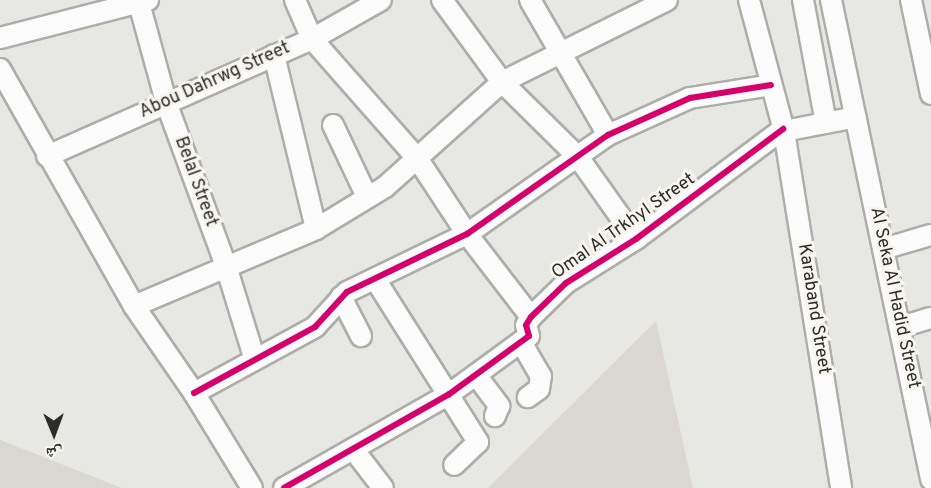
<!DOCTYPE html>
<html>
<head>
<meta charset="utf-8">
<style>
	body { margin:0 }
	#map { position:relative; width:931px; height:488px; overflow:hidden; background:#e7e7e3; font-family:Overpass,"Noto Naskh Arabic",sans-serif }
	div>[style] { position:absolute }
	.built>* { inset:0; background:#dad8d0 }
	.roads { filter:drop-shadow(2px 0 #adadaa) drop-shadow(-2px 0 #adadaa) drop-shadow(0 2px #adadaa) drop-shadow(0 -2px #adadaa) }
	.minor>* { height:20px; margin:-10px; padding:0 10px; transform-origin:10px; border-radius:10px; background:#fbfbfb }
	.cycleway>* { height:6px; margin:-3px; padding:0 3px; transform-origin:3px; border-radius:3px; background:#d6006c }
	span { translate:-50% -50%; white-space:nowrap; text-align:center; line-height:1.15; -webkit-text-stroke:6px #f7f5ee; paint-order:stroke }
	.street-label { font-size:18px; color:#2e2d2b }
	.north { position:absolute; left:24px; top:404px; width:60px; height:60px; -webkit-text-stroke:4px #f7f5ee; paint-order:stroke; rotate:179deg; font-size:16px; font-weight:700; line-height:24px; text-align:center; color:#2e2d2b }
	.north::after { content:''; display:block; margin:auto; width:21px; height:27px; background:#2e2d2b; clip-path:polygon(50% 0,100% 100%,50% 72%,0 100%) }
</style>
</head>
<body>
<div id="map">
	<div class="built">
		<i style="clip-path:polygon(656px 321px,693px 488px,488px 488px)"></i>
		<i style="clip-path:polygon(0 440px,122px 488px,0 488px)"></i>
	</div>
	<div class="roads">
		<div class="minor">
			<i style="left:295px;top:0;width:43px;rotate:66.4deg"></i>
			<i style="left:312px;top:39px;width:159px;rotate:48.6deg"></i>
			<i style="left:417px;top:158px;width:91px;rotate:56.7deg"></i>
			<i style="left:467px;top:234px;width:105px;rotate:52.4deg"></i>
			<i style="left:442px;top:0;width:102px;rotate:53.8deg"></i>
			<i style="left:502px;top:82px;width:107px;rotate:44.6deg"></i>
			<i style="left:578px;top:157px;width:100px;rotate:54.7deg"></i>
			<i style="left:530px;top:0;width:156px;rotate:60deg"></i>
			<i style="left:749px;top:0;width:136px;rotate:75deg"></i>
			<i style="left:784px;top:131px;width:73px;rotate:-11deg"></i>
			<i style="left:803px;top:0;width:125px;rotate:79.4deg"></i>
			<i style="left:831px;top:0;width:490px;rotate:78.2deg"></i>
			<i style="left:911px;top:0;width:96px;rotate:78deg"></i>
			<i style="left:139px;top:3px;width:103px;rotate:74.7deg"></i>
			<i style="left:166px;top:102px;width:175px;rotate:69.9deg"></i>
			<i style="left:226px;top:266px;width:98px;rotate:72.9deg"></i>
			<i style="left:0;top:38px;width:153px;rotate:-14.4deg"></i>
			<i style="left:274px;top:55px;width:179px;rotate:76.4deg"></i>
			<i style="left:0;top:69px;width:272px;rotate:60.5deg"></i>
			<i style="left:134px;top:306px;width:106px;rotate:55.4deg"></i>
			<i style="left:194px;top:393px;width:111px;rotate:58.6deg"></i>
			<i style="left:333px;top:125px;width:80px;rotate:64.7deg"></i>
			<i style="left:784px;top:131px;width:362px;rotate:80.9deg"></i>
			<i style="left:47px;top:156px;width:290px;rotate:-23.8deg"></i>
			<i style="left:312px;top:39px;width:79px;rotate:-29.5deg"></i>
			<i style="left:883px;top:249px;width:50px;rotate:-16.3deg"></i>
			<i style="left:375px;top:279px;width:193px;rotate:57.7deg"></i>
			<i style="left:478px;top:442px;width:33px;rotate:136deg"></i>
			<i style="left:341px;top:297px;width:44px;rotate:62.9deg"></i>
			<i style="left:134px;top:306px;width:198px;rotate:-22.9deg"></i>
			<i style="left:316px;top:229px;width:81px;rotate:-31.3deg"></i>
			<i style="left:385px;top:187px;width:157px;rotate:-41.9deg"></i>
			<i style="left:502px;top:82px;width:184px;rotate:-26.4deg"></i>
			<i style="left:901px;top:327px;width:31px;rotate:-17deg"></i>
			<i style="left:521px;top:342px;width:39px;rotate:60deg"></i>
			<i style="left:541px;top:376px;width:13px;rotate:99deg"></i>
			<i style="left:539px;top:389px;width:14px;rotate:144deg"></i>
			<i style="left:476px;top:375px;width:39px;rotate:53deg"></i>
			<i style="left:499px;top:406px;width:11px;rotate:112deg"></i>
			<i style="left:194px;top:393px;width:138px;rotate:-28.6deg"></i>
			<i style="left:315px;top:327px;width:47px;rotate:-47.6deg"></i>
			<i style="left:347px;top:292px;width:133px;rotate:-25.8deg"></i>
			<i style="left:467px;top:234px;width:172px;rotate:-35.1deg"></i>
			<i style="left:608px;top:135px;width:90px;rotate:-24.3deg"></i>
			<i style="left:690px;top:98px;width:82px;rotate:-9.1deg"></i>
			<i style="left:353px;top:449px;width:49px;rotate:52.4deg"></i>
			<i style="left:284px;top:488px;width:189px;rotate:-29.6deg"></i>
			<i style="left:448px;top:395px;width:100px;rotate:-36.1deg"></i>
			<i style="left:529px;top:336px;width:11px;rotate:-105deg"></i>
			<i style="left:526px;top:325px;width:9px;rotate:-58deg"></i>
			<i style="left:531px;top:317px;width:49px;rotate:-44.2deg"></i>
			<i style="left:566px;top:283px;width:83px;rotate:-32.2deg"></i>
			<i style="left:636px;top:239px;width:184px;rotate:-36.8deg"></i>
		</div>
	</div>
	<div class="cycleway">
		<i style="left:194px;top:393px;width:138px;rotate:-28.6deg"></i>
		<i style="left:315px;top:327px;width:47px;rotate:-47.6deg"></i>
		<i style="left:347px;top:292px;width:133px;rotate:-25.8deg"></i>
		<i style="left:467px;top:234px;width:172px;rotate:-35.1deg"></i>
		<i style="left:608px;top:135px;width:90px;rotate:-24.3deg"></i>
		<i style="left:690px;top:98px;width:82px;rotate:-9.1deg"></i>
		<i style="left:284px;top:488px;width:189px;rotate:-29.6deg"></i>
		<i style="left:448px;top:395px;width:100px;rotate:-36.1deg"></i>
		<i style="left:529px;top:336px;width:11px;rotate:-105deg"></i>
		<i style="left:526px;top:325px;width:9px;rotate:-58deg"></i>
		<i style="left:531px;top:317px;width:49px;rotate:-44.2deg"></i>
		<i style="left:566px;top:283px;width:83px;rotate:-32.2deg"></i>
		<i style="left:636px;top:239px;width:184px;rotate:-36.8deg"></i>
	</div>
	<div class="street-label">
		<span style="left:215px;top:81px;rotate:-24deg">Abou Dahrwg Street</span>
		<span style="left:195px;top:182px;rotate:70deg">Belal Street</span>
		<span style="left:624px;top:227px;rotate:-35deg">Omal Al Trkhyl Street</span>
		<span style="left:894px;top:298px;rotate:78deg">Al Seka Al Hadid Street</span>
		<span style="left:813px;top:309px;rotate:81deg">Karaband Street</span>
	</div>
	<div class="north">ش</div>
</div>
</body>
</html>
